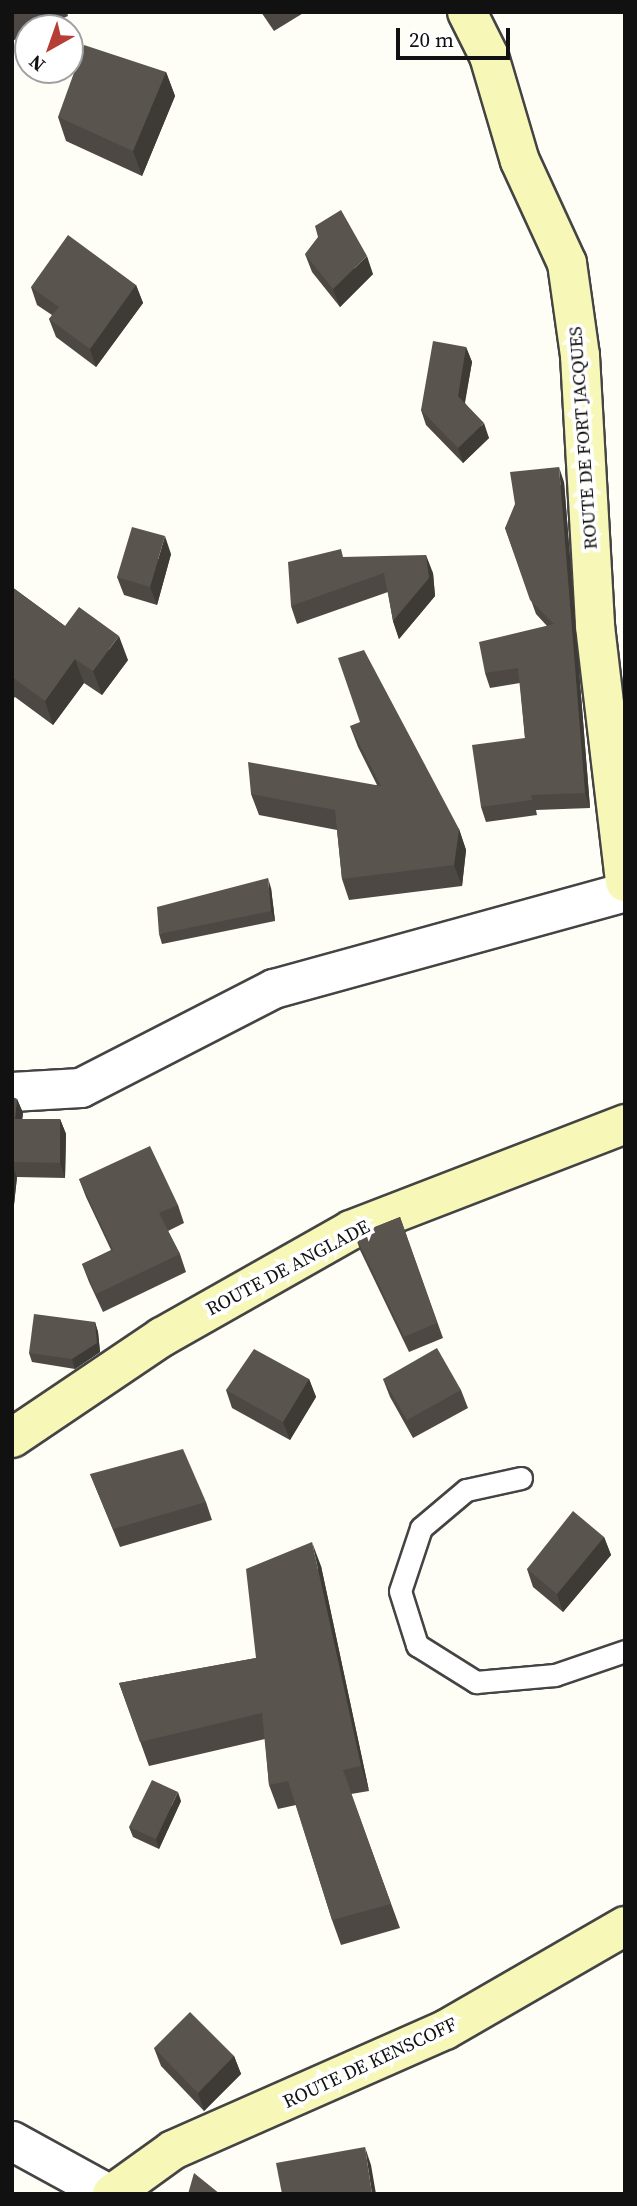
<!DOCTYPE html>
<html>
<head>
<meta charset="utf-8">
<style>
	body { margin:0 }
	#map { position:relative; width:637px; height:2206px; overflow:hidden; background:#fefdf6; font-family:"Source Serif 4",serif }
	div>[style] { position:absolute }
	.roads { filter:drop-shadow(2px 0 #444) drop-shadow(-2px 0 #444) drop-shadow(0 2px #444) drop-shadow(0 -2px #444) }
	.lane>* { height:21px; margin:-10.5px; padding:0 10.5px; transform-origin:10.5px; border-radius:10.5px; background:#fff }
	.street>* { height:38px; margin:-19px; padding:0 19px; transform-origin:19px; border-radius:19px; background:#fff }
	.secondary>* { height:38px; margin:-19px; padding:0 19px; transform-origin:19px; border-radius:19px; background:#f7f8b7 }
	.wall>* { inset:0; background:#4d4843 }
	.shaded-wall>* { inset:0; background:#3e3b37 }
	.building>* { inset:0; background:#59544e }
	span { translate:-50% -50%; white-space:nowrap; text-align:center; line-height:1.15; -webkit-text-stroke:7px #fff; paint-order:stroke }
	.street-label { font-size:19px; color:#111 }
	.frame { position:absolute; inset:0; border:14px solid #111; pointer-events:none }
	.north { position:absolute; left:14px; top:14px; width:70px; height:70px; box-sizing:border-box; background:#fff; border:2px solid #a0a0a0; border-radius:50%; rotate:220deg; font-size:19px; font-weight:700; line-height:28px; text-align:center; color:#111 }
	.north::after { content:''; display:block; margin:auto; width:24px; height:32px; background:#b53f35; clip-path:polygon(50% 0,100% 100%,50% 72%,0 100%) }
	.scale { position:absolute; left:396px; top:28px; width:114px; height:32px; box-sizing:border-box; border:4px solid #111; border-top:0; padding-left:9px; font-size:21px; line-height:24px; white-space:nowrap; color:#111; -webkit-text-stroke:5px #fff; paint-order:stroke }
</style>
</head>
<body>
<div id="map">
	<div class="roads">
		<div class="lane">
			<i style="left:521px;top:1478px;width:56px;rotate:167.7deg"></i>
			<i style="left:466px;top:1490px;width:59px;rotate:139.8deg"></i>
			<i style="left:421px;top:1528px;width:66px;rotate:108.4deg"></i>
			<i style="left:400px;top:1591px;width:57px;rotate:72.5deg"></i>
			<i style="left:417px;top:1645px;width:70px;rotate:32.1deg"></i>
			<i style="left:476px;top:1682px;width:79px;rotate:-5.1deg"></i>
			<i style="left:555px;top:1675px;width:74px;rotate:-18.9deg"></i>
		</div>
		<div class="street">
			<i style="left:12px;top:1092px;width:69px;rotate:-3.3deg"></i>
			<i style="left:81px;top:1088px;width:217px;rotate:-27.2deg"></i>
			<i style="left:274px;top:989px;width:364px;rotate:-15.4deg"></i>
			<i style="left:12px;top:2141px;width:111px;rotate:28.7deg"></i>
		</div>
		<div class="secondary">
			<i style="left:467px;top:12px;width:49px;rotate:63.4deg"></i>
			<i style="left:489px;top:56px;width:109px;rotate:73.6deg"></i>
			<i style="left:520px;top:161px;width:112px;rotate:65.3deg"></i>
			<i style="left:567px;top:263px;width:94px;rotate:82deg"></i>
			<i style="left:580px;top:356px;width:270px;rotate:86.8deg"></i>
			<i style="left:595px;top:626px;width:258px;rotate:83.3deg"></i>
			<i style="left:12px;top:1438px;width:181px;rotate:-34deg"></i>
			<i style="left:162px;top:1337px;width:217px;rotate:-29.5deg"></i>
			<i style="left:351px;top:1230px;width:294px;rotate:-21.1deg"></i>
			<i style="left:112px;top:2194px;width:75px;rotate:-35.8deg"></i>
			<i style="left:173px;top:2150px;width:297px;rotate:-23.8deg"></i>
			<i style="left:445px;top:2030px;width:208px;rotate:-30deg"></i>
		</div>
	</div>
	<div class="wall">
		<i style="clip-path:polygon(12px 12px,67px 12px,68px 16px,41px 28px,28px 28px,28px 34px,12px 41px)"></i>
		<i style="clip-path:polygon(261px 12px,305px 12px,274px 31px)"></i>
		<i style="clip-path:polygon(166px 72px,175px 96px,142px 176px,66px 141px,58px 117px)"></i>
		<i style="clip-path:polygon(305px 254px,373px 274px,340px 307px,312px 272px)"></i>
		<i style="clip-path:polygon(136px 285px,143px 303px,96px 367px,56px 337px,49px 319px,52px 315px,37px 305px,31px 287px)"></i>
		<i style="clip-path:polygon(466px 347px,472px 362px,465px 403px,489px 438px,463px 463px,426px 425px,421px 410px)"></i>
		<i style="clip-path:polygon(564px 482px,590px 808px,536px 810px,537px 815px,486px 822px,481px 807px,525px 738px,520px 683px,490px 688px,485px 673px,547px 626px,536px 614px,505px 528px)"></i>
		<i style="clip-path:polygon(171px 554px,157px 605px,124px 595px,117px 577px)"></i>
		<i style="clip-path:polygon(344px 557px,433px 573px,435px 596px,399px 639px,393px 621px,388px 592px,297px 624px,291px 606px)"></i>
		<i style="clip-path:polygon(12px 587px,65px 626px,128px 660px,102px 695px,84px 683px,53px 725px,15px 697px,12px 700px)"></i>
		<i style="clip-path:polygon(350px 726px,459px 829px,466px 850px,462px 886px,349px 900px,342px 879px,337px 830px,259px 815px,251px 794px,377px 785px,358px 747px)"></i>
		<i style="clip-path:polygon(271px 888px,275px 921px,162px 944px,159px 934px)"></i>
		<i style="clip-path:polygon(12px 1097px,17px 1099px,23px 1113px,22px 1119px,60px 1119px,66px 1134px,65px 1178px,17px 1177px,12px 1223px)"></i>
		<i style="clip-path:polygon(79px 1179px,178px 1205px,184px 1223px,168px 1231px,180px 1254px,186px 1272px,103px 1312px,89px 1282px,82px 1264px,111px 1250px,86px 1197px)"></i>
		<i style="clip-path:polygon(400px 1217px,443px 1338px,409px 1352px,360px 1250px,355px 1235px)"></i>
		<i style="clip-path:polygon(95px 1322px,98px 1332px,100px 1352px,75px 1369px,32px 1362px,29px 1353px)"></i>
		<i style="clip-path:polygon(309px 1379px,316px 1397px,290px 1440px,232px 1408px,226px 1390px)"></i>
		<i style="clip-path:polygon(383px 1379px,461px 1390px,468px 1408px,413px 1438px,390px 1397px)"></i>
		<i style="clip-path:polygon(90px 1474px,206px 1502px,212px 1520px,120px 1547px)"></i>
		<i style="clip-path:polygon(604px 1537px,611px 1555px,563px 1612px,533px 1587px,527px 1569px)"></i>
		<i style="clip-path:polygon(321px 1566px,369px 1791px,351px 1794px,400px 1928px,341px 1945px,332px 1920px,296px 1805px,278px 1809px,269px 1785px,265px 1739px,149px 1766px,119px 1683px,256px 1658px)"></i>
		<i style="clip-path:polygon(181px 1801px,159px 1849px,133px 1837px,129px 1827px)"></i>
		<i style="clip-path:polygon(154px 2048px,234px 2056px,241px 2074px,204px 2111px,161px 2066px)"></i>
	</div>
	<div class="shaded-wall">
		<i style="clip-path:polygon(166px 72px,175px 96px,142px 176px,133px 151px)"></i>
		<i style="clip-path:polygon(367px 256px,373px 274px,340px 307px,333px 289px)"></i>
		<i style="clip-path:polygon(136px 285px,143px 303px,96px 367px,90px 349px)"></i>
		<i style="clip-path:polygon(466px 347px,472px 362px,463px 411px,458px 396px)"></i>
		<i style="clip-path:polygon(484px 423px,489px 438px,463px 463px,458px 448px)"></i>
		<i style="clip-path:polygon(559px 467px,564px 482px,590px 808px,585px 793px)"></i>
		<i style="clip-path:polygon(165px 536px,171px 554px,157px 605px,150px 587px)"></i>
		<i style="clip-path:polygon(426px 555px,433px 573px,435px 596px,399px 639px,393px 621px)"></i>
		<i style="clip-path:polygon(119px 636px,128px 660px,102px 695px,93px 671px)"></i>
		<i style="clip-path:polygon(75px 659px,84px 683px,53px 725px,45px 701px)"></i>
		<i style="clip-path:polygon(459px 829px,466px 850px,462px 886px,454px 865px)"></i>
		<i style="clip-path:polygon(268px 878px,271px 888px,275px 921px,271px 911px)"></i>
		<i style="clip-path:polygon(17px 1099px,23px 1113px,21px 1133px,15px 1119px)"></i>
		<i style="clip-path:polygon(60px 1119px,66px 1134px,65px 1178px,60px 1163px)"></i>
		<i style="clip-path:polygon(12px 1165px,17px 1177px,12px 1223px)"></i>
		<i style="clip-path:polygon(95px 1322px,98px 1332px,100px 1352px,75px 1369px,72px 1359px)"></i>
		<i style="clip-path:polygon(309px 1379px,316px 1397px,290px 1440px,283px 1422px)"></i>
		<i style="clip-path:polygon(604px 1537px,611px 1555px,563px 1612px,557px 1594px)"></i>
		<i style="clip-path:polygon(312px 1542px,321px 1566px,369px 1791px,361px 1766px)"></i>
		<i style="clip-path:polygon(178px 1792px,181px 1801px,159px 1849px,156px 1839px)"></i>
		<i style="clip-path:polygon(234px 2056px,241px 2074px,204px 2111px,198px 2093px)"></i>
		<i style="clip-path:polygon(365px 2147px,371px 2165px,376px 2194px,372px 2194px)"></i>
	</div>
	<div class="building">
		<i style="clip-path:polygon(84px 45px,166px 72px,133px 151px,58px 117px)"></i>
		<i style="clip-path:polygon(341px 210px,367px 256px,333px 289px,305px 254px,318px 237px,315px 226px)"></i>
		<i style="clip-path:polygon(68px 235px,136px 285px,90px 349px,49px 319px,59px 307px,31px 287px)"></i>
		<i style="clip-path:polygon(433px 341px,466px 347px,458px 396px,484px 423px,458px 448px,421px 410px)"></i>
		<i style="clip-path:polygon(559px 467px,585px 793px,531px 795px,532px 800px,481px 807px,472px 745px,525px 738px,518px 668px,485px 673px,479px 642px,554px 624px,530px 600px,505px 528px,515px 504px,510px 472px)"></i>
		<i style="clip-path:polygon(132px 527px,165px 536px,150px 587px,117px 577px)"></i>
		<i style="clip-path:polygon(341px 549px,343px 557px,426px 555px,429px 578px,393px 621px,384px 573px,291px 606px,288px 562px)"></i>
		<i style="clip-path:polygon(12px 587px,65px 626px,79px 607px,119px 636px,93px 671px,75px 659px,45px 701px,12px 677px)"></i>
		<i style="clip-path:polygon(364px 650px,459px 829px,454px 865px,342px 879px,335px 810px,251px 794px,248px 762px,381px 786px,350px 726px,360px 722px,338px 658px)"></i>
		<i style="clip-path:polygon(268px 878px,271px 911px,159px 934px,157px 907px)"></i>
		<i style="clip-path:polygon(12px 1097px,17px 1099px,15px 1119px,60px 1119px,60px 1163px,12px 1162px)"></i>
		<i style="clip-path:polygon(150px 1146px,178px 1205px,159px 1213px,180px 1254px,96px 1294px,82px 1264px,113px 1250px,79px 1179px)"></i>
		<i style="clip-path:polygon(400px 1217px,437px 1323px,404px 1337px,355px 1235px)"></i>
		<i style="clip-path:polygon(34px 1314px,95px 1322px,97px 1343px,72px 1359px,29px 1353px)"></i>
		<i style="clip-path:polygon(437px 1348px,461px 1390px,407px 1420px,383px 1379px)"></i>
		<i style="clip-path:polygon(254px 1349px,309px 1379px,283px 1422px,226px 1390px)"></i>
		<i style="clip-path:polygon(183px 1449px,206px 1502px,113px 1529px,90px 1474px)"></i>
		<i style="clip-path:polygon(573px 1511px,604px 1537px,557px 1594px,527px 1569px)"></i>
		<i style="clip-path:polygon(312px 1542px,361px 1766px,343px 1770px,391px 1904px,332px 1920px,288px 1781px,269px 1785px,262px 1713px,140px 1742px,119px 1683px,256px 1658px,246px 1569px)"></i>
		<i style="clip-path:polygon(152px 1780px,178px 1792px,156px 1839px,129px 1827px)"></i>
		<i style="clip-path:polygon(190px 2012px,234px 2056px,198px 2093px,154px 2048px)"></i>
		<i style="clip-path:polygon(365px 2147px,372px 2194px,282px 2194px,276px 2163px)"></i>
		<i style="clip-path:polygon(194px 2173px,220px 2194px,188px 2194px)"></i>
	</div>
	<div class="street-label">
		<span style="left:583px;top:438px;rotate:-94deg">ROUTE DE FORT JACQUES</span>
		<span style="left:288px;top:1268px;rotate:-28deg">ROUTE DE ANGLADE</span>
		<span style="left:370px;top:2063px;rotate:-25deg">ROUTE DE KENSCOFF</span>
	</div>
	<div class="frame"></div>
	<div class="north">N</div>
	<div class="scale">20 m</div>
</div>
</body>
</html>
